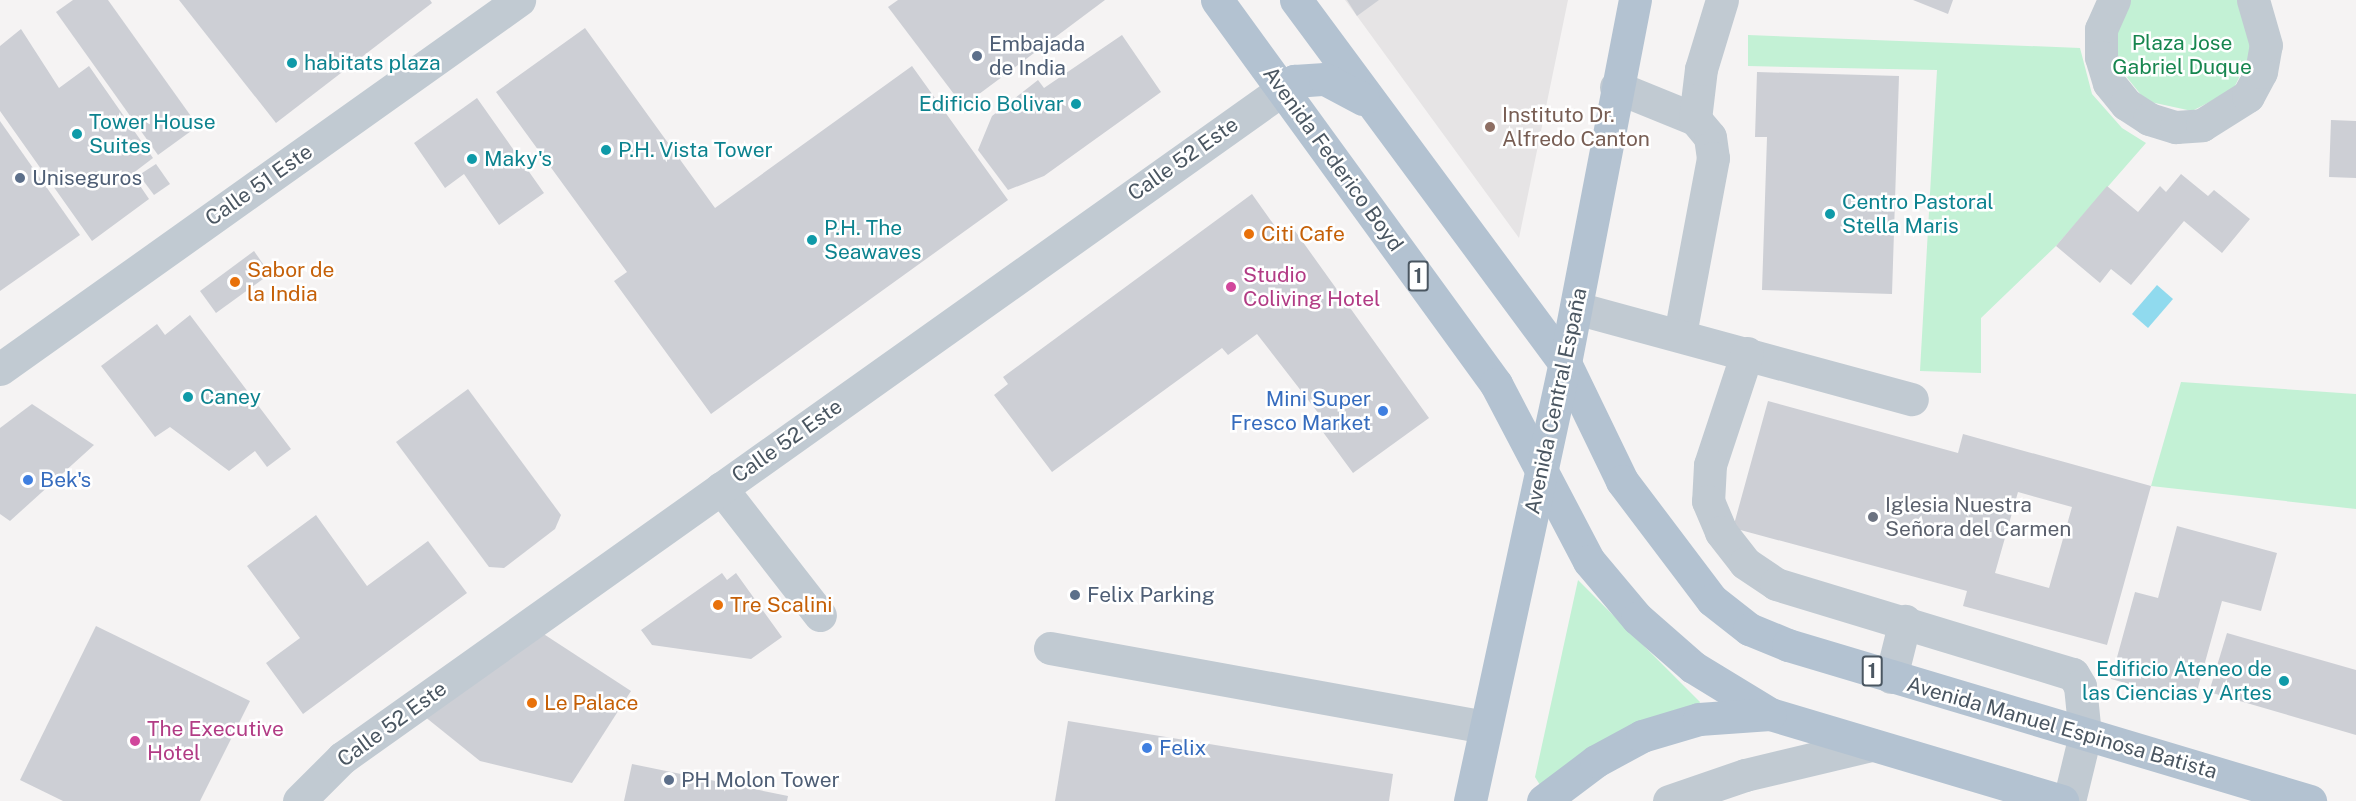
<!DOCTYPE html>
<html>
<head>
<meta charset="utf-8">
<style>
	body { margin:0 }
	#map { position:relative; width:2356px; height:801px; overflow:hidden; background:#f5f3f3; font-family:"Public Sans",sans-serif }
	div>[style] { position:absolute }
	.education>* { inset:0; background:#e6e4e5 }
	.green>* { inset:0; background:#c3f1d5 }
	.water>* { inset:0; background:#90daee }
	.building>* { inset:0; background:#cdcfd5 }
	.minor>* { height:33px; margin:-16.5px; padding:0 16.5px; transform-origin:16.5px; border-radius:16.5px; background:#c1cad2 }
	.major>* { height:33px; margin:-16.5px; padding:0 16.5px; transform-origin:16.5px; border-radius:16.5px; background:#b3c2d1 }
	.dots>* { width:16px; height:16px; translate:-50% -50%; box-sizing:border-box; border:3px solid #fff; border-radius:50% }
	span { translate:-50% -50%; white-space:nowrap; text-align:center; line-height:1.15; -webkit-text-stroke:5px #fff; paint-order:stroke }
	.shield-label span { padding:2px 4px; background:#fff; border:2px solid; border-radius:4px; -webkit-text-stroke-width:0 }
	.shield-label { font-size:20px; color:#4a5661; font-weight:700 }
	.park-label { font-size:21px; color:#17864f }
	.service-label { font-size:21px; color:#4e5e75 }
	.left { translate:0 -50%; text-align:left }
	.culture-label { font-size:21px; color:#0d838f }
	.right { translate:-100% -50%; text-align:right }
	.education-label { font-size:21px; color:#785e54 }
	.street-label { font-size:21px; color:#4a5661 }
	.food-label { font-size:21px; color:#c56008 }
	.hotel-label { font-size:21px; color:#b23c85 }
	.shop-label { font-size:21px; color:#366cbe }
	.worship-label { font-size:21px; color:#5b616d }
</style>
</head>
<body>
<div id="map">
	<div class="education">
		<i style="clip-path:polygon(1345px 0,1568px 0,1519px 238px,1357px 16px)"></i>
	</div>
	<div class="green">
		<i style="clip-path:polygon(2128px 0,2237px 0,2252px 51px,2233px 90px,2192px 111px,2146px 101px,2116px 64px,2118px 17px)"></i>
		<i style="clip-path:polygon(1748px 35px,2080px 48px,2092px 94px,2122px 128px,2146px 143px,2056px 246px,1981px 318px,1981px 373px,1920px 371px,1937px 70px,1748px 66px)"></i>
		<i style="clip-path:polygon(2181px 382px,2356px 394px,2356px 509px,2151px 486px)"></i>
		<i style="clip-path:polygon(1578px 580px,1700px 702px,1696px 709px,1540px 785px,1535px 777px)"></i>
	</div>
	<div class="water">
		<i style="clip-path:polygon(2157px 285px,2173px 299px,2148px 328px,2132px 314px)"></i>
	</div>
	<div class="building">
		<i style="clip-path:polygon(73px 0,108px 0,198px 126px,158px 155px,56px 12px)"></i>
		<i style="clip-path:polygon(179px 0,430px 0,432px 3px,276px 123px)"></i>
		<i style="clip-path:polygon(898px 0,1105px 0,963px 106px,888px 7px)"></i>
		<i style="clip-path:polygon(1347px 0,1379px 0,1357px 16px)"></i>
		<i style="clip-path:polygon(1913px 0,1953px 0,1948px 14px)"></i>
		<i style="clip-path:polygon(585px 28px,715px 208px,912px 66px,1008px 200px,711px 414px,614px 281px,627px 272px,496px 92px)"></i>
		<i style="clip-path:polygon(21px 29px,59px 88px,89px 66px,153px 158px,132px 174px,149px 199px,92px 241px,0 111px,0 46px)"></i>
		<i style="clip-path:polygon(1122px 35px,1161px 92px,1044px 176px,1008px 190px,978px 150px,992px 116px,1038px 80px,1044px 88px)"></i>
		<i style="clip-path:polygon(1757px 72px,1899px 76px,1892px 294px,1762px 290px,1767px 137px,1755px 137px)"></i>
		<i style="clip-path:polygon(477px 98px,544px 193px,499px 225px,464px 174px,445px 188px,414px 143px)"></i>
		<i style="clip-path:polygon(2331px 120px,2356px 121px,2356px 178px,2329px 177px)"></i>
		<i style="clip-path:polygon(0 121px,80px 235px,0 291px)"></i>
		<i style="clip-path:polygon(156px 164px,170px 184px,154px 195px,139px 175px)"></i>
		<i style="clip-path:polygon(2181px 174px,2208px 196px,2214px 190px,2250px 219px,2222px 253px,2184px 221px,2131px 285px,2111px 269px,2100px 283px,2056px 246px,2107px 186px,2138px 212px,2160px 186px,2166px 192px)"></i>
		<i style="clip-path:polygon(1252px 194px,1284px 239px,1295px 231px,1429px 418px,1353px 473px,1320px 428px,1326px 423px,1257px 334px,1228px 355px,1222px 348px,1052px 472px,994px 395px,1008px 384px,1003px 377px)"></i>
		<i style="clip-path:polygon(254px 251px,270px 274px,216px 313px,200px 291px)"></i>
		<i style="clip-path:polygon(190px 315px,291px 449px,267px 467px,255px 451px,229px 471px,170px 427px,155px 437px,101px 366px,157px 324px,165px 335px)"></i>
		<i style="clip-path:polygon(468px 389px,561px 515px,555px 529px,504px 568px,489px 567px,396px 442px)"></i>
		<i style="clip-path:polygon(evenodd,1768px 401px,1958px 453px,1963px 434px,2151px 486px,2107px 645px,1963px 606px,1967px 591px,1733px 528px,1768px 401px,2018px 492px,2072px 507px,2049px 588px,1995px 573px,2018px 492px)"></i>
		<i style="clip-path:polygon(32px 404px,94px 445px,10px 521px,0 514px,0 428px)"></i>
		<i style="clip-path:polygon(316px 515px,367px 586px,428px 541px,467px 593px,303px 714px,266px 663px,300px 638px,247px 566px)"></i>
		<i style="clip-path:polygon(2177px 526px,2277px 553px,2261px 611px,2222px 601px,2194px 702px,2111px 679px,2135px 592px,2158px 598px)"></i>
		<i style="clip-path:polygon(722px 573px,727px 580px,736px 573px,782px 637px,751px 659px,652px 645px,641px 630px)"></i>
		<i style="clip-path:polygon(96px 626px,250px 701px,200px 801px,63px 801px,20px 780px)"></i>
		<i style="clip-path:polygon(539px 631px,631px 691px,572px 783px,480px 761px,424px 716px)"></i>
		<i style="clip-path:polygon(2227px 633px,2356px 670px,2356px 735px,2209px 692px)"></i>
		<i style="clip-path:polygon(1068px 721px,1393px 774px,1389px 801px,1055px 801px)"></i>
		<i style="clip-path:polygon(632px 764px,788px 796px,787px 801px,624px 801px)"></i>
	</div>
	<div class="minor">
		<i style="left:2114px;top:0;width:32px;rotate:114deg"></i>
		<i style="left:2101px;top:29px;width:28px;rotate:90deg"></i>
		<i style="left:2101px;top:57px;width:27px;rotate:73deg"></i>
		<i style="left:2109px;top:83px;width:27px;rotate:51deg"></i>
		<i style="left:2126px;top:104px;width:27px;rotate:33deg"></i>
		<i style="left:2149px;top:119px;width:28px;rotate:17deg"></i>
		<i style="left:2176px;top:127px;width:26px;rotate:-4deg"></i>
		<i style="left:2202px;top:125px;width:54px;rotate:-32.2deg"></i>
		<i style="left:2248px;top:96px;width:27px;rotate:-62deg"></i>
		<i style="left:2261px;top:72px;width:27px;rotate:-80deg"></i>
		<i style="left:2266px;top:45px;width:47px;rotate:-106.1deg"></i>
		<i style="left:1616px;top:87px;width:85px;rotate:22.1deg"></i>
		<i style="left:1695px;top:119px;width:23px;rotate:50deg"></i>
		<i style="left:1710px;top:137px;width:21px;rotate:82deg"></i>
		<i style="left:1713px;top:158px;width:180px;rotate:100.6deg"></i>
		<i style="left:1695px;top:119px;width:50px;rotate:-83.2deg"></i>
		<i style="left:1701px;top:69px;width:72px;rotate:-73.1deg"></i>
		<i style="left:1576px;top:308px;width:348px;rotate:15.2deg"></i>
		<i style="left:1747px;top:353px;width:118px;rotate:108.3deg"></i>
		<i style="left:1710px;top:465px;width:36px;rotate:93deg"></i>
		<i style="left:1708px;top:501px;width:34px;rotate:67deg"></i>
		<i style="left:1721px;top:532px;width:39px;rotate:52deg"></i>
		<i style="left:1745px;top:563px;width:37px;rotate:34deg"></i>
		<i style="left:1776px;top:584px;width:310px;rotate:16.9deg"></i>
		<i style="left:2073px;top:674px;width:14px;rotate:60deg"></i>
		<i style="left:2080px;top:686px;width:49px;rotate:84.2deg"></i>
		<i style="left:2085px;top:735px;width:68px;rotate:103.6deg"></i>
		<i style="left:0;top:369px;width:637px;rotate:-35.41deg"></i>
		<i style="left:721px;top:488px;width:161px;rotate:52.1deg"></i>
		<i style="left:1050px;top:648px;width:441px;rotate:10.3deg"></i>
		<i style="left:1891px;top:677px;width:58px;rotate:-76deg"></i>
		<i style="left:299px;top:801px;width:61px;rotate:-45deg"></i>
		<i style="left:342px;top:758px;width:1155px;rotate:-35.41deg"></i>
		<i style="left:1669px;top:801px;width:80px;rotate:-18.9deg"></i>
		<i style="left:1745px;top:775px;width:130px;rotate:-13.4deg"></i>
	</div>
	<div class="major">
		<i style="left:1217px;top:0;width:475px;rotate:54deg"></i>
		<i style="left:1496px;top:384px;width:200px;rotate:62.3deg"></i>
		<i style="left:1589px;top:561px;width:75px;rotate:49.9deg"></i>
		<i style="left:1637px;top:618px;width:74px;rotate:41.2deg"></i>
		<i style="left:1693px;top:667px;width:90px;rotate:31.4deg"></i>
		<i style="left:1770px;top:714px;width:305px;rotate:16.6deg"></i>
		<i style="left:1296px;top:0;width:452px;rotate:53.5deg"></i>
		<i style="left:1565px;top:363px;width:131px;rotate:64.2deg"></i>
		<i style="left:1622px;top:481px;width:149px;rotate:52.9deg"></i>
		<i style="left:1712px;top:600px;width:47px;rotate:38.1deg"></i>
		<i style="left:1749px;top:629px;width:42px;rotate:22.3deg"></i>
		<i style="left:1788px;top:645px;width:545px;rotate:16.64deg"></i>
		<i style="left:1283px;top:89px;width:14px;rotate:-36deg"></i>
		<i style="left:1294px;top:81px;width:31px;rotate:-4deg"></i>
		<i style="left:1325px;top:79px;width:43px;rotate:27.8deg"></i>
		<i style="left:1470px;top:801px;width:448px;rotate:-77.8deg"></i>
		<i style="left:1565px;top:363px;width:370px;rotate:-79.1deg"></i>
		<i style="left:1543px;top:801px;width:66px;rotate:-37deg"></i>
		<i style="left:1596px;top:761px;width:52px;rotate:-28.5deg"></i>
		<i style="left:1642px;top:736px;width:59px;rotate:-16.6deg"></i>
		<i style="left:1699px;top:719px;width:71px;rotate:-4deg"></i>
	</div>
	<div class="dots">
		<i style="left:977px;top:56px;background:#5c6f8a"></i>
		<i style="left:292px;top:63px;background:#0f9aa8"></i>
		<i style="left:1076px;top:104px;background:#0f9aa8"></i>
		<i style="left:1490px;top:127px;background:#8d6e63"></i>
		<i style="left:77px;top:134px;background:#0f9aa8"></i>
		<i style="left:606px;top:150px;background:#0f9aa8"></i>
		<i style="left:472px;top:159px;background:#0f9aa8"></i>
		<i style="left:20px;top:178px;background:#5c6f8a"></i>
		<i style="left:1830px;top:214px;background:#0f9aa8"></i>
		<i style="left:1249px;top:234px;background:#e8710a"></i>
		<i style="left:812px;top:240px;background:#0f9aa8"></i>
		<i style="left:235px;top:282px;background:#e8710a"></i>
		<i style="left:1231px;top:287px;background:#d1479c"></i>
		<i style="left:188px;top:397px;background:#0f9aa8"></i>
		<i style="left:1383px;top:411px;background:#3f7fe0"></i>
		<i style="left:28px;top:480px;background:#3f7fe0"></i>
		<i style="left:1873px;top:517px;background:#6b7280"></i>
		<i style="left:1075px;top:595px;background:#5c6f8a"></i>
		<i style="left:718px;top:605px;background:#e8710a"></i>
		<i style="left:2284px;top:681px;background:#0f9aa8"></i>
		<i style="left:532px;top:703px;background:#e8710a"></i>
		<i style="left:135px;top:741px;background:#d1479c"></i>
		<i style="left:1147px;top:748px;background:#3f7fe0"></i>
		<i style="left:669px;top:780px;background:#5c6f8a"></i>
	</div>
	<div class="shield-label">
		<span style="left:1418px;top:276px">1</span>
		<span style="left:1872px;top:671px">1</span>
	</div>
	<div class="park-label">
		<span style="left:2182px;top:55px">Plaza Jose<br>Gabriel Duque</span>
	</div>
	<div class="service-label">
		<span class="left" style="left:989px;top:56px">Embajada<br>de India</span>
		<span class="left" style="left:32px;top:178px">Uniseguros</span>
		<span class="left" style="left:1087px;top:595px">Felix Parking</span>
		<span class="left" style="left:681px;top:780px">PH Molon Tower</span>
	</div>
	<div class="culture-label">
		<span class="left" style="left:304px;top:63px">habitats plaza</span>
		<span class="right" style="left:1064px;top:104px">Edificio Bolivar</span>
		<span class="left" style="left:89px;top:134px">Tower House<br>Suites</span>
		<span class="left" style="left:618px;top:150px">P.H. Vista Tower</span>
		<span class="left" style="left:484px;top:159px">Maky's</span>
		<span class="left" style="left:1842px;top:214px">Centro Pastoral<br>Stella Maris</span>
		<span class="left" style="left:824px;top:240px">P.H. The<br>Seawaves</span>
		<span class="left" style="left:200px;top:397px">Caney</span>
		<span class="right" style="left:2272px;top:681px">Edificio Ateneo de<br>las Ciencias y Artes</span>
	</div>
	<div class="education-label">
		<span class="left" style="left:1502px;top:127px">Instituto Dr.<br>Alfredo Canton</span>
	</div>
	<div class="street-label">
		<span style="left:1183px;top:159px;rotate:-35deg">Calle 52 Este</span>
		<span style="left:1333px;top:159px;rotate:54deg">Avenida Federico Boyd</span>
		<span style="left:259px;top:185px;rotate:-35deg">Calle 51 Este</span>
		<span style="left:1556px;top:401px;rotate:-78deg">Avenida Central España</span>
		<span style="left:787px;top:441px;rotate:-35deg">Calle 52 Este</span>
		<span style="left:392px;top:724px;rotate:-36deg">Calle 52 Este</span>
		<span style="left:2062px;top:728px;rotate:16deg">Avenida Manuel Espinosa Batista</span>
	</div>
	<div class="food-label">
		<span class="left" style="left:1261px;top:234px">Citi Cafe</span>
		<span class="left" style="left:247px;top:282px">Sabor de<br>la India</span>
		<span class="left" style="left:730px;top:605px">Tre Scalini</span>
		<span class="left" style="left:544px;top:703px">Le Palace</span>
	</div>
	<div class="hotel-label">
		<span class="left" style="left:1243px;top:287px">Studio<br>Coliving Hotel</span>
		<span class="left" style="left:147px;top:741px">The Executive<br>Hotel</span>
	</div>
	<div class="shop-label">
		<span class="right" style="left:1371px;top:411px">Mini Super<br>Fresco Market</span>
		<span class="left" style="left:40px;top:480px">Bek's</span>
		<span class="left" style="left:1159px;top:748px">Felix</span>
	</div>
	<div class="worship-label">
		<span class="left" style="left:1885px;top:517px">Iglesia Nuestra<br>Señora del Carmen</span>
	</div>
</div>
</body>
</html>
